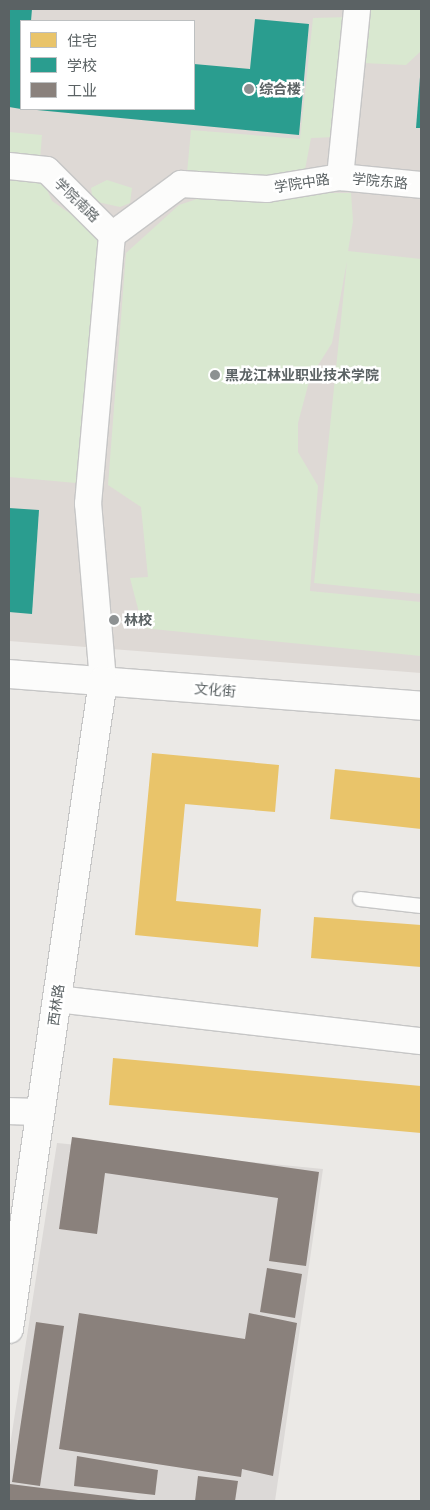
<!DOCTYPE html>
<html>
<head>
<meta charset="utf-8">
<style>
	body { margin:0 }
	#map { position:relative; width:430px; height:1510px; overflow:hidden; background:#ebe9e6; font-family:"Open Sans","Noto Sans SC",sans-serif }
	div>[style] { position:absolute }
	.industrial>* { inset:0; background:#dcd9d7 }
	.education>* { inset:0; background:#ded9d5 }
	.green>* { inset:0; background:#d9e8d0 }
	.homes>* { inset:0; background:#e9c46a }
	.schools>* { inset:0; background:#2a9d8f }
	.industry>* { inset:0; background:#8a817c }
	.roads { filter:drop-shadow(1px 0 #c6c6c6) drop-shadow(-1px 0 #c6c6c6) drop-shadow(0 1px #c6c6c6) drop-shadow(0 -1px #c6c6c6) }
	.lane>* { height:14px; margin:-7px; padding:0 7px; transform-origin:7px; border-radius:7px; background:#fcfcfb }
	.street>* { height:26px; margin:-13px; padding:0 13px; transform-origin:13px; border-radius:13px; background:#fcfcfb }
	.secondary>* { height:28px; margin:-14px; padding:0 14px; transform-origin:14px; border-radius:14px; background:#fcfcfb }
	.dots>* { width:14px; height:14px; translate:-50% -50%; box-sizing:border-box; border:2px solid #fff; border-radius:50% }
	span { translate:-50% -50%; white-space:nowrap; text-align:center; line-height:1.15; -webkit-text-stroke:5px #fff; paint-order:stroke }
	.poi-label { font-size:14px; color:#5b6264; font-weight:700 }
	.left { translate:0 -50%; text-align:left }
	.street-label { font-size:14px; color:#5b6264 }
	.frame { position:absolute; inset:0; border:10px solid #5b6264; pointer-events:none }
	.legend { position:absolute; left:20px; top:20px; width:175px; height:90px; box-sizing:border-box; background:#fff; border:1px solid #bdc0c1; margin:0; padding:6px 9px; list-style:none; font-size:15px; color:#5b6264 }
	.legend li { display:flex; align-items:center; gap:10px; height:25px }
	.legend b { width:25px; border:1px solid #bdc0c1 }
</style>
</head>
<body>
<div id="map">
	<div class="industrial">
		<i style="clip-path:polygon(57px 1143px,323px 1169px,275px 1501px,9px 1501px,9px 1452px)"></i>
	</div>
	<div class="education">
		<i style="clip-path:polygon(evenodd,9px 9px,421px 9px,421px 673px,9px 641px,9px 9px,21px 21px,194px 21px,194px 109px,21px 109px,21px 21px)"></i>
	</div>
	<div class="green">
		<i style="clip-path:polygon(367px 9px,421px 10px,421px 51px,406px 65px,363px 63px)"></i>
		<i style="clip-path:polygon(348px 17px,336px 137px,311px 138px,304px 175px,265px 181px,187px 173px,191px 130px,300px 139px,313px 18px)"></i>
		<i style="clip-path:polygon(9px 132px,42px 135px,39px 172px,52px 201px,101px 235px,76px 483px,9px 477px)"></i>
		<i style="clip-path:polygon(107px 180px,132px 188px,130px 203px,120px 207px,93px 201px,91px 188px)"></i>
		<i style="clip-path:polygon(215px 193px,351px 193px,353px 221px,348px 251px,421px 259px,421px 594px,314px 583px,347px 261px,332px 343px,310px 378px,298px 423px,298px 452px,318px 486px,310px 591px,421px 602px,421px 656px,143px 628px,130px 578px,148px 577px,141px 507px,108px 485px,126px 253px,179px 205px)"></i>
	</div>
	<div class="homes">
		<i style="clip-path:polygon(152px 753px,279px 765px,275px 812px,185px 804px,176px 901px,261px 909px,258px 947px,135px 935px)"></i>
		<i style="clip-path:polygon(335px 769px,421px 778px,421px 829px,330px 819px)"></i>
		<i style="clip-path:polygon(314px 917px,421px 925px,421px 967px,311px 958px)"></i>
		<i style="clip-path:polygon(113px 1058px,421px 1086px,421px 1133px,109px 1105px)"></i>
	</div>
	<div class="schools">
		<i style="clip-path:polygon(9px 9px,32px 9px,31px 21px,21px 21px,21px 109px,9px 107px)"></i>
		<i style="clip-path:polygon(255px 19px,309px 24px,299px 135px,37px 110px,194px 109px,194px 64px,250px 69px)"></i>
		<i style="clip-path:polygon(420px 77px,421px 77px,421px 128px,416px 128px)"></i>
		<i style="clip-path:polygon(9px 508px,39px 510px,32px 614px,9px 612px)"></i>
	</div>
	<div class="industry">
		<i style="clip-path:polygon(72px 1137px,319px 1172px,306px 1266px,269px 1261px,278px 1198px,105px 1173px,97px 1234px,59px 1229px)"></i>
		<i style="clip-path:polygon(267px 1268px,302px 1274px,295px 1318px,260px 1312px)"></i>
		<i style="clip-path:polygon(79px 1313px,245px 1339px,249px 1313px,297px 1323px,273px 1476px,242px 1469px,241px 1477px,59px 1449px)"></i>
		<i style="clip-path:polygon(36px 1322px,64px 1326px,40px 1486px,12px 1482px)"></i>
		<i style="clip-path:polygon(77px 1456px,158px 1470px,155px 1495px,74px 1486px)"></i>
		<i style="clip-path:polygon(198px 1476px,238px 1481px,235px 1501px,195px 1501px)"></i>
		<i style="clip-path:polygon(10px 1484px,138px 1500px,138px 1501px,9px 1501px)"></i>
	</div>
	<div class="roads">
		<div class="lane">
			<i style="left:360px;top:899px;width:61px;rotate:6.5deg"></i>
		</div>
		<div class="street">
			<i style="left:9px;top:166px;width:38px;rotate:6deg"></i>
			<i style="left:47px;top:170px;width:92px;rotate:45deg"></i>
			<i style="left:340px;top:177px;width:81px;rotate:5.6deg"></i>
			<i style="left:112px;top:235px;width:86px;rotate:-36.5deg"></i>
			<i style="left:181px;top:184px;width:86px;rotate:3.3deg"></i>
			<i style="left:267px;top:189px;width:74px;rotate:-9.3deg"></i>
			<i style="left:340px;top:177px;width:169px;rotate:-84.2deg"></i>
			<i style="left:103px;top:681px;width:178px;rotate:-94.8deg"></i>
			<i style="left:88px;top:504px;width:270px;rotate:-84.9deg"></i>
			<i style="left:57px;top:999px;width:366px;rotate:6.6deg"></i>
			<i style="left:9px;top:1111px;width:31px;rotate:2deg"></i>
		</div>
		<div class="secondary">
			<i style="left:9px;top:674px;width:413px;rotate:4.4deg"></i>
			<i style="left:9px;top:1329px;width:655px;rotate:-81.75deg"></i>
		</div>
	</div>
	<div class="dots">
		<i style="left:249px;top:89px;background:#8d9192"></i>
		<i style="left:215px;top:375px;background:#8d9192"></i>
		<i style="left:114px;top:620px;background:#8d9192"></i>
	</div>
	<div class="poi-label">
		<span class="left" style="left:259px;top:89px">综合楼</span>
		<span class="left" style="left:225px;top:375px">黑龙江林业职业技术学院</span>
		<span class="left" style="left:124px;top:620px">林校</span>
	</div>
	<div class="street-label">
		<span style="left:380px;top:181px;rotate:5deg">学院东路</span>
		<span style="left:302px;top:183px;rotate:-9deg">学院中路</span>
		<span style="left:77px;top:200px;rotate:44deg">学院南路</span>
		<span style="left:215px;top:690px;rotate:5deg">文化街</span>
		<span style="left:56px;top:1005px;rotate:-82deg">西林路</span>
	</div>
	<div class="frame"></div>
	<ul class="legend">
	<li><b style="height:14px;background:#e9c46a"></b>住宅</li>
	<li><b style="height:14px;background:#2a9d8f"></b>学校</li>
	<li><b style="height:14px;background:#8a817c"></b>工业</li>
	</ul>
</div>
</body>
</html>
